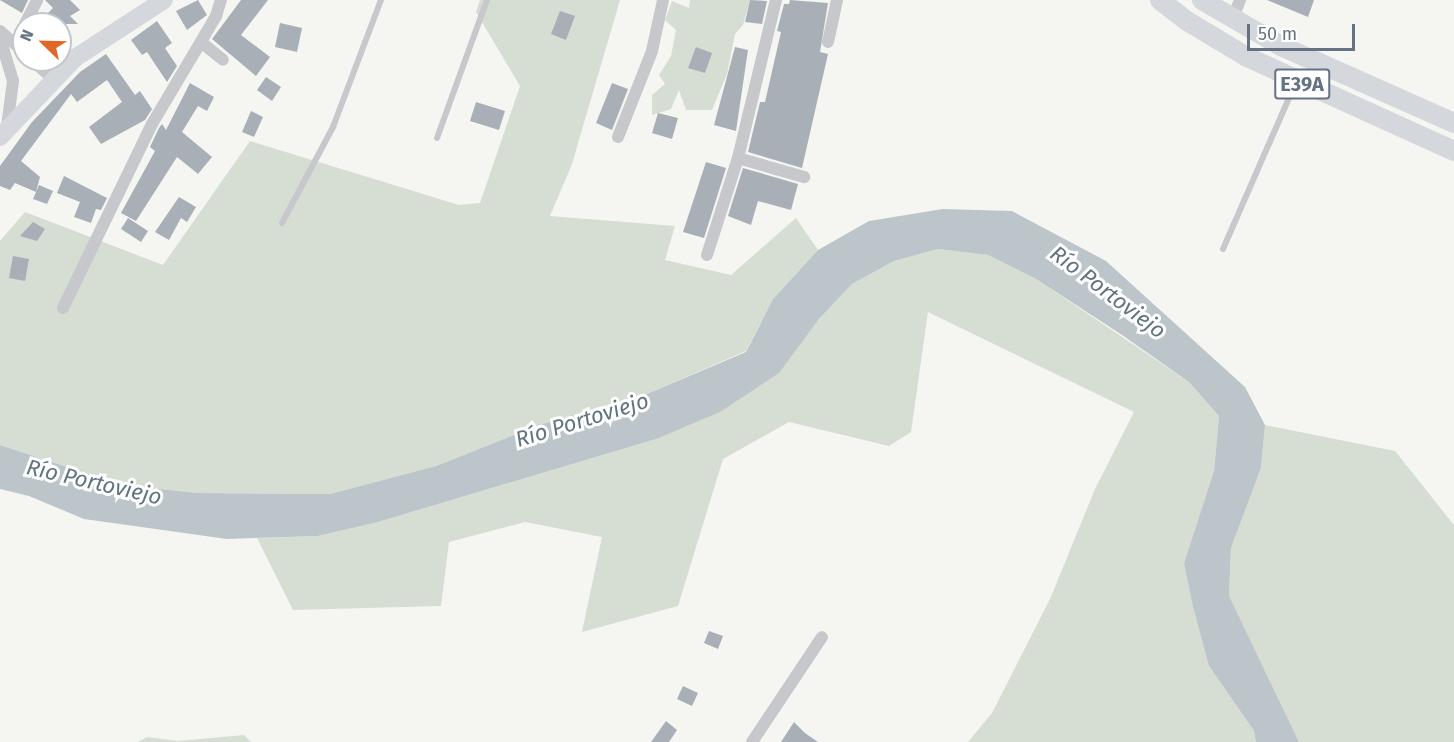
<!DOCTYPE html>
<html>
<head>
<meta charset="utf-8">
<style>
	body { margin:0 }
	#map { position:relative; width:1454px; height:742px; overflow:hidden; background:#f5f6f2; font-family:"Fira Sans",sans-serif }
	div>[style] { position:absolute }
	.green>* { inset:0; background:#d6ddd3 }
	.water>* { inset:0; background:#bcc5ca }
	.building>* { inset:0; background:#a9afb7 }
	.lane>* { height:6px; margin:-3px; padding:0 3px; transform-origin:3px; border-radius:3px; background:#c6c8cc }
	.street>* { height:12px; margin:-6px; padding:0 6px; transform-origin:6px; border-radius:6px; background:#c6c8cc }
	.secondary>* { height:18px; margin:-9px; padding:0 9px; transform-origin:9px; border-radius:9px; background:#d4d8dc }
	.primary>* { height:20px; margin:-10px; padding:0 10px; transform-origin:10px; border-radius:10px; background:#d4d8dc }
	span { translate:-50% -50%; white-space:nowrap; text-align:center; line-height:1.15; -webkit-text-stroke:6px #fff; paint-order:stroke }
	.shield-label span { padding:2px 4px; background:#fff; border:2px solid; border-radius:4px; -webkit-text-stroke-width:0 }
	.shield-label { font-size:20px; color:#657283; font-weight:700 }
	.water-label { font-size:22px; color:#607480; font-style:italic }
	.north { position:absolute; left:12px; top:12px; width:60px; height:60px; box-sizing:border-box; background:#fff; border:2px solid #c1c7cd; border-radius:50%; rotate:293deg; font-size:16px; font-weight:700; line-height:24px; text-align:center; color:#657283 }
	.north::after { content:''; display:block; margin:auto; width:21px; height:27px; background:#e26726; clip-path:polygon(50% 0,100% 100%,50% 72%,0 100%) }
	.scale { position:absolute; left:1247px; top:24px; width:108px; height:27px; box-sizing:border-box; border:3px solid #657283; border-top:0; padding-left:8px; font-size:18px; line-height:21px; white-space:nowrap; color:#657283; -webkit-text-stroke:4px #fff; paint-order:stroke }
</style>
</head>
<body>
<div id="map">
	<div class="green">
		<i style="clip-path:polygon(480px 0,620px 0,572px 164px,550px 216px,675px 226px,665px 260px,731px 275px,796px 218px,818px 250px,773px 299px,746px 351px,642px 396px,539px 425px,436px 466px,330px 494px,197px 493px,122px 485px,0 445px,0 241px,25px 212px,163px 265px,250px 141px,459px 205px,480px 203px,520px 86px,476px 12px)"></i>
		<i style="clip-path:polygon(690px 0,750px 0,743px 25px,735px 34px,727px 74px,712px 110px,686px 110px,679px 90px,671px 109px,652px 115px,652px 95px,665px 84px,659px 75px,671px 56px,676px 30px,665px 20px,672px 1px,689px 8px)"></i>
		<i style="clip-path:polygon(938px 249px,988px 255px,1036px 279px,1189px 382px,1219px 416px,1214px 471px,1184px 563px,1209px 666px,1254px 731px,1256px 742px,968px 742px,992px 713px,1050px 599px,1095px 489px,1134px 412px,928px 312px,911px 432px,889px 446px,789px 422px,723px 459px,678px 606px,582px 632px,602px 537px,525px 522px,449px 542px,441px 606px,293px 610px,257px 538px,318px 536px,378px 522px,656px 439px,818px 320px,852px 284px,894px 261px)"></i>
		<i style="clip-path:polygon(1265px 425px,1395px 451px,1454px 525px,1454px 742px,1299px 742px,1229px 597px,1231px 548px,1261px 468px)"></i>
		<i style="clip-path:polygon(244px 735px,251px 742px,138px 742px,147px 737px,178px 741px)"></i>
	</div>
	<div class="water">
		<i style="clip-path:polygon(943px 209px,1012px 211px,1106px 261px,1245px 387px,1265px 425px,1261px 468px,1231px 548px,1229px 596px,1299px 742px,1256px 742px,1254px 731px,1209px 666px,1193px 606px,1184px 563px,1214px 471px,1219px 416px,1189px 382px,1122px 335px,1036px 279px,988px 255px,938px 249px,894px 261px,852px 284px,818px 320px,779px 373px,720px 412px,656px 439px,378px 522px,318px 536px,227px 539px,84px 519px,29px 496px,0 489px,0 445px,122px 485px,197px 493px,330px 494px,436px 466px,539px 425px,642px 396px,746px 352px,773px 299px,818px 250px,869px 221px)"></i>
	</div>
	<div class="building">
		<i style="clip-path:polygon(0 0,28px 0,22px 13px)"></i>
		<i style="clip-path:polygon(45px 0,70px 0,80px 10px,70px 16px,78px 24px,37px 24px,53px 8px)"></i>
		<i style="clip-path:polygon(198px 0,207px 15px,187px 30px,176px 11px)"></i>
		<i style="clip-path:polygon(241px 0,268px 0,241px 35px,270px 57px,256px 76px,212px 39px)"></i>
		<i style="clip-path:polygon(750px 0,767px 1px,762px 24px,745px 22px)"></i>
		<i style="clip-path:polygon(790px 0,828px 3px,820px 52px,828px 54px,802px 168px,748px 152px,760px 102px,765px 102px,781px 32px,777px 31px,784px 4px,789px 4px)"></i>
		<i style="clip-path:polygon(1267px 0,1314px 0,1308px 17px)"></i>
		<i style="clip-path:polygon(560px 11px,575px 16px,566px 40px,551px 34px)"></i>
		<i style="clip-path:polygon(157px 21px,172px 43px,165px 48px,177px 66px,167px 82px,147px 52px,142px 55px,131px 40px)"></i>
		<i style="clip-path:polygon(280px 23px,302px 28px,297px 52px,275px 47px)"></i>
		<i style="clip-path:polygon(696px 47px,712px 53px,705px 73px,688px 68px)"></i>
		<i style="clip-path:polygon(735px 47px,748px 50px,736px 131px,714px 125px)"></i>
		<i style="clip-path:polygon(106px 54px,135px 95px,140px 91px,152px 109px,145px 120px,101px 144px,89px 127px,122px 102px,107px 80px,77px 102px,71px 94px,21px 161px,40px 177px,36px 192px,15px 183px,10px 190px,0 186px,0 166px,32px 122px,80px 72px)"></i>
		<i style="clip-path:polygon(266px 77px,281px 87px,272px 101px,257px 90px)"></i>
		<i style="clip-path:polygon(190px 83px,214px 97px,207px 111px,198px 106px,182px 132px,212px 157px,198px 174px,177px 157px,136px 221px,121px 213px,155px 151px,150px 147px,159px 128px,162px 124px,166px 130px)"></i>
		<i style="clip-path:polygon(612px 83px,628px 89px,612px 130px,596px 123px)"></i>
		<i style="clip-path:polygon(476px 102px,505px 111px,499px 130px,470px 121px)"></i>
		<i style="clip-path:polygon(251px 111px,263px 117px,254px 137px,242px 132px)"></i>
		<i style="clip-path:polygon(658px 113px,678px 118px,672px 139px,652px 133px)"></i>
		<i style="clip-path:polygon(706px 162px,726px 168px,704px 238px,683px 232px)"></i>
		<i style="clip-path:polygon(743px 168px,798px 184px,791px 210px,758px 201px,751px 225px,728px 216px)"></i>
		<i style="clip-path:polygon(64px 176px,107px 198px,101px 210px,96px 209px,91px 223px,74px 217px,80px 202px,57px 193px)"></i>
		<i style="clip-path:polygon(39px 185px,53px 191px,47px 204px,33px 199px)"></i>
		<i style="clip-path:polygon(179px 197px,196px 207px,187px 222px,181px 218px,169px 240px,155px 232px)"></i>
		<i style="clip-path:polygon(128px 218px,148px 231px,141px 242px,121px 229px)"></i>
		<i style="clip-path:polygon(33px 222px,45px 229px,37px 241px,20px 236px)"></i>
		<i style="clip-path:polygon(13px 256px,29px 259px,25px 281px,9px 278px)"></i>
		<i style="clip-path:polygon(709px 631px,723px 636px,718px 649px,704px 643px)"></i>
		<i style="clip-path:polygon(683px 686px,698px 693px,692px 706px,677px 699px)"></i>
		<i style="clip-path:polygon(666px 721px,677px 730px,669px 742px,651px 742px)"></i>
		<i style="clip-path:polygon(794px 722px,805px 733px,818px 742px,781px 742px)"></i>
	</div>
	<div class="lane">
		<i style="left:437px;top:138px;width:147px;rotate:-70.1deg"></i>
		<i style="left:282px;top:223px;width:109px;rotate:-62deg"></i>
		<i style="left:333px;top:127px;width:136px;rotate:-69.3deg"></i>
		<i style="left:1223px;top:249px;width:182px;rotate:-66.4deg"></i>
	</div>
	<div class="street">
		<i style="left:1232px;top:20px;width:22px;rotate:-68deg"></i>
		<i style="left:25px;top:24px;width:27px;rotate:-63deg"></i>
		<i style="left:0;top:31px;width:32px;rotate:41deg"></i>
		<i style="left:0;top:38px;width:45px;rotate:73.2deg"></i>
		<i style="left:13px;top:81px;width:46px;rotate:97.4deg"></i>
		<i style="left:201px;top:42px;width:28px;rotate:39deg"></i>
		<i style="left:828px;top:42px;width:43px;rotate:-77.9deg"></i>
		<i style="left:32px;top:60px;width:27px;rotate:42deg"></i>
		<i style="left:618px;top:137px;width:92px;rotate:-68.4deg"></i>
		<i style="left:652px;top:51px;width:52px;rotate:-77.8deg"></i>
		<i style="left:738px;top:158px;width:69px;rotate:16.1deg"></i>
		<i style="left:707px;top:255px;width:102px;rotate:-72.3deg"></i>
		<i style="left:738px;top:158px;width:163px;rotate:-76.5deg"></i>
		<i style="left:63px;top:308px;width:204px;rotate:-64.2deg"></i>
		<i style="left:152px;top:124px;width:126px;rotate:-59.3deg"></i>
		<i style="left:216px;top:16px;width:17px;rotate:-73deg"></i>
		<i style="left:752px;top:742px;width:126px;rotate:-56.3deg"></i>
	</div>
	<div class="secondary">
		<i style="left:0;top:137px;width:109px;rotate:-46.5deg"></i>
		<i style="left:75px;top:58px;width:106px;rotate:-33.1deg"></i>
	</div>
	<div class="primary">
		<i style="left:1160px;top:0;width:34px;rotate:38deg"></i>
		<i style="left:1187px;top:21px;width:70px;rotate:31deg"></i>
		<i style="left:1247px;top:57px;width:227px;rotate:24.4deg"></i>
		<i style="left:1202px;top:0;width:91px;rotate:30.2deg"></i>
		<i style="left:1281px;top:46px;width:189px;rotate:24deg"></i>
	</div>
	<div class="shield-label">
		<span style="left:1302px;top:84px">E39A</span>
	</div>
	<div class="water-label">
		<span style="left:1108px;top:292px;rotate:37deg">Río Portoviejo</span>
		<span style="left:582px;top:420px;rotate:-17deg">Río Portoviejo</span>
		<span style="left:94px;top:482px;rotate:13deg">Río Portoviejo</span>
	</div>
	<div class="north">N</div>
	<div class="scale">50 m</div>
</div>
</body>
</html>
